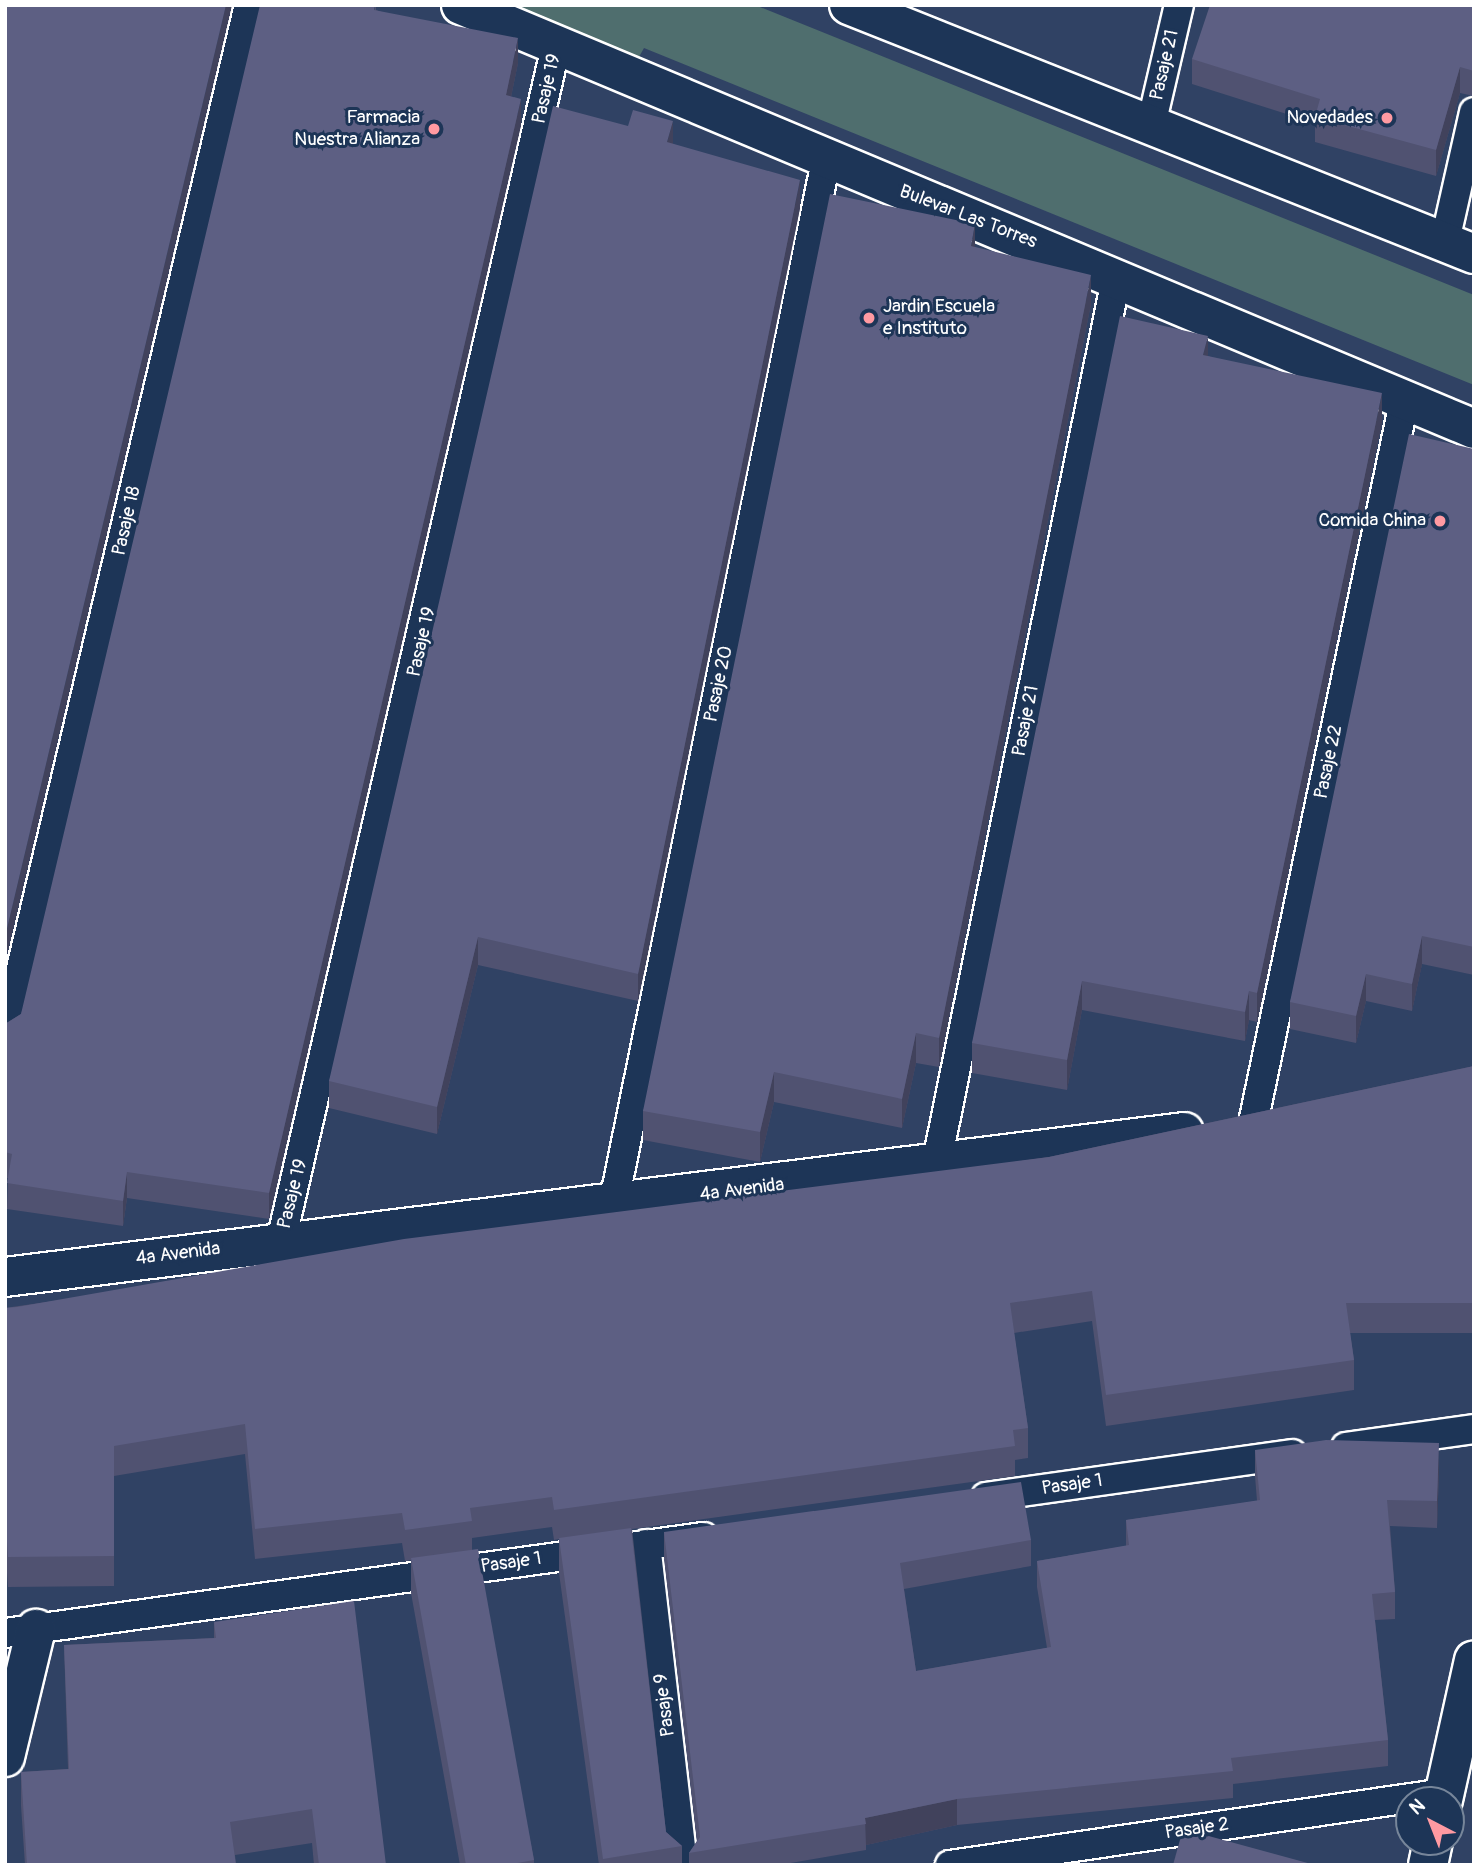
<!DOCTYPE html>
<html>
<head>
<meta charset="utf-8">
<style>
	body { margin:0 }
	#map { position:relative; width:1479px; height:1870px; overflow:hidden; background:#304264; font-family:Pangolin,sans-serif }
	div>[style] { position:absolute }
	.green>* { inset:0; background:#4f6e6e }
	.roads { filter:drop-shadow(2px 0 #fff) drop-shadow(-2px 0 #fff) drop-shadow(0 2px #fff) drop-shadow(0 -2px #fff) }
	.lane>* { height:28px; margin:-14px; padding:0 14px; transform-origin:14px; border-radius:14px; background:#1d3557 }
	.street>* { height:38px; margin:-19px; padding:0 19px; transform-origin:19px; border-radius:19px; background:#1d3557 }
	.secondary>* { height:38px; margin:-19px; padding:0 19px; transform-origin:19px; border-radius:19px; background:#1d3557 }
	.wall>* { inset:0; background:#505271 }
	.shaded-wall>* { inset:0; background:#41425c }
	.building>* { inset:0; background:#5d5f83 }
	.dots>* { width:19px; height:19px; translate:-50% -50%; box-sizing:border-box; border:4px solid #1d3557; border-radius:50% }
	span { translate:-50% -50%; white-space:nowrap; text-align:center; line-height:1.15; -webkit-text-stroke:6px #1d3557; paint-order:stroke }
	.street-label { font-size:19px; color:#fff }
	.poi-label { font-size:19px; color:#fff }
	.right { translate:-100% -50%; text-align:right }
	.left { translate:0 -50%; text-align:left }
	.frame { position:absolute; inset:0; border:7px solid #fff; pointer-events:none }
	.north { position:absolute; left:1395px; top:1786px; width:70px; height:70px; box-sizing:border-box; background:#1d3557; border:2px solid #77869a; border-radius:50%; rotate:318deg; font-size:19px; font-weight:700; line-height:28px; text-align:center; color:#fff }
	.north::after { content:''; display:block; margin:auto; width:24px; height:32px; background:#ff9aa2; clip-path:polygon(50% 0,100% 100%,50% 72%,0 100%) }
</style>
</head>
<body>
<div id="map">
	<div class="green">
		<i style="clip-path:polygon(499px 5px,755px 5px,1474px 295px,1474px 385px,644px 48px,635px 64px)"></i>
	</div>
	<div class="roads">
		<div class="lane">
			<i style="left:1151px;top:125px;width:123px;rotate:-76.9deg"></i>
			<i style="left:1445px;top:241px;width:132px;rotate:-77.3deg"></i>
			<i style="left:5px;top:1036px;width:1059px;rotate:-76.69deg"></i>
			<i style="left:1253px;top:1123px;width:737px;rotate:-78.17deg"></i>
			<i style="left:936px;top:1166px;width:909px;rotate:-78.52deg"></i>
			<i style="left:613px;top:1206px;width:1066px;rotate:-78.48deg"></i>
			<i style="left:281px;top:1241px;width:1230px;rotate:-77.04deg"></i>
			<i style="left:1346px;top:1447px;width:129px;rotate:-8deg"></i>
			<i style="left:986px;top:1497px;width:309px;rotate:-8deg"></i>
			<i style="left:646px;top:1544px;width:323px;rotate:83.4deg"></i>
			<i style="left:5px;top:1633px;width:705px;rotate:-7.83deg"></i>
			<i style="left:950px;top:1865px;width:500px;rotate:-8.28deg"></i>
		</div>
		<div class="street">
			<i style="left:5px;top:1277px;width:1188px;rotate:-7.01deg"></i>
			<i style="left:5px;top:1757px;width:132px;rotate:-76.4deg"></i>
		</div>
		<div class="secondary">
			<i style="left:461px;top:5px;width:1098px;rotate:22.71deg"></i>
			<i style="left:849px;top:5px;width:673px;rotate:21.72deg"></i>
			<i style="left:1443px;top:1800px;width:143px;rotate:-77.5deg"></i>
			<i style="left:1428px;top:1865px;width:24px;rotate:-78deg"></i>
		</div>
	</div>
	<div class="wall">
		<i style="clip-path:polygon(376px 5px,376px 10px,518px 63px,511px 97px,521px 125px,269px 1219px,127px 1198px,123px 1226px,7px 1209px,8px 1178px,5px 1178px,5px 1024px,21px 1014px)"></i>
		<i style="clip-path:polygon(1474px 5px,1474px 96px,1460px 93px,1436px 176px,1315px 142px,1315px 123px,1192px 84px,1192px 59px)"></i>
		<i style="clip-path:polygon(673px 144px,800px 208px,638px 1001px,478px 965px,437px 1134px,329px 1108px,329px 1081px)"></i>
		<i style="clip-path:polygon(975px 247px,1091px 304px,939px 1067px,916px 1063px,902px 1128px,774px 1102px,760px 1162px,643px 1140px,643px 1111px)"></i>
		<i style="clip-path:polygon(1208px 356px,1382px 422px,1257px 1022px,1249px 1020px,1245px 1041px,1082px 1010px,1067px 1090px,972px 1073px,972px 1043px)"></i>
		<i style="clip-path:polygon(1474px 449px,1474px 975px,1422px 964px,1412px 1011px,1366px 1001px,1356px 1043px,1290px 1029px,1290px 1002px)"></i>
		<i style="clip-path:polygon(1474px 1066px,1474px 1333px,1350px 1333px,1354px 1360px,1354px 1390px,1106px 1426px,1092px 1321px,1014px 1333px,1028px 1428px,1028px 1458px,1015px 1460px,1015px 1476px,632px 1529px,666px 1832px,682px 1846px,682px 1865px,599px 1865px,559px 1573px,559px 1539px,554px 1540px,552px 1527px,472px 1538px,472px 1550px,534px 1860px,534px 1865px,460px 1865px,411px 1593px,411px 1560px,405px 1561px,402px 1543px,255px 1559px,245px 1454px,114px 1476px,114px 1586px,8px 1587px,7px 1573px,5px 1572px,5px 1308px,1049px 1157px)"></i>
		<i style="clip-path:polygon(1255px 1450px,1439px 1470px,1437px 1528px,1390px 1526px,1395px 1592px,1395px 1619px,1375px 1620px,1388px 1740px,1388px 1766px,1233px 1784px,1233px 1798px,957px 1825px,866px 1845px,866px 1850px,779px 1865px,689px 1865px,689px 1853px,697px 1841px,664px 1558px,664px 1532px,1031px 1540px,1031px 1566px,904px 1589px,916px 1671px,1047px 1648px,1037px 1587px,1037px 1561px,1126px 1546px,1126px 1520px,1257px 1501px,1255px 1476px)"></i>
		<i style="clip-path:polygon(214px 1622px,386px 1865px,314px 1865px,312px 1843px,235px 1855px,236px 1865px,25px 1865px,21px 1806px,21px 1772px,68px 1769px,64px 1645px,214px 1638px)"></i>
	</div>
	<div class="shaded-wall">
		<i style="clip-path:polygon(226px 5px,232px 5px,5px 963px,5px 937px)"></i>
		<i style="clip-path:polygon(518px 38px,518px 63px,506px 121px,506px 95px)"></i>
		<i style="clip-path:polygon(1460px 67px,1460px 93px,1436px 176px,1436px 150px)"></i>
		<i style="clip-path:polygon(521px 99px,521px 125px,269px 1219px,269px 1193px)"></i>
		<i style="clip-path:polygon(673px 121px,673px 148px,667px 142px)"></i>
		<i style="clip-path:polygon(800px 180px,800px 208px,638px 1001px,638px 974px)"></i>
		<i style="clip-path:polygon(975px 224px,975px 253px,971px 246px)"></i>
		<i style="clip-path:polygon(1091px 275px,1091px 304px,939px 1067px,939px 1038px)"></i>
		<i style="clip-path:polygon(1208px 336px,1208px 366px,1203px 355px)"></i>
		<i style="clip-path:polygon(1382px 393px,1382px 422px,1257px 1022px,1257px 993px)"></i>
		<i style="clip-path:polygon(1422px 936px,1422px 964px,1412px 1011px,1412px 984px)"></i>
		<i style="clip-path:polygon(478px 937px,478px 965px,437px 1134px,437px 1107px)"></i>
		<i style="clip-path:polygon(1366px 974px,1366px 1001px,1356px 1043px,1356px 1016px)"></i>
		<i style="clip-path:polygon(1082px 981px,1082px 1010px,1067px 1090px,1067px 1060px)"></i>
		<i style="clip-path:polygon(1249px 991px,1249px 1020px,1245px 1041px,1245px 1012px)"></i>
		<i style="clip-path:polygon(916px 1033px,916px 1063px,902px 1128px,902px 1099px)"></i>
		<i style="clip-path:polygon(774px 1072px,774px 1102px,760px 1162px,760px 1132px)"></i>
		<i style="clip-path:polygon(127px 1172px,127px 1198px,123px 1226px,123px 1201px)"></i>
		<i style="clip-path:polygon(1439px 1443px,1439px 1470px,1437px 1528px,1437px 1501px)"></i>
		<i style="clip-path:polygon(957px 1799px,957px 1825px,866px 1845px,865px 1818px)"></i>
	</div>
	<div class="building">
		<i style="clip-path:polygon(5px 5px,226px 5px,5px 937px)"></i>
		<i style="clip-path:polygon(260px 5px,375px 5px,374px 10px,518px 38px,506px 95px,521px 99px,269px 1193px,127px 1172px,123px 1201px,7px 1183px,12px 1154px,5px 1152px,5px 1024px,21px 1014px)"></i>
		<i style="clip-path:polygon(1210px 5px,1474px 5px,1474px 71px,1460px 67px,1436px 150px,1315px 117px,1320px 99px,1192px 59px)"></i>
		<i style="clip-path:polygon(553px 106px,628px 126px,633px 110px,673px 121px,667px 142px,800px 180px,638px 974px,478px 937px,437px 1107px,329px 1081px)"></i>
		<i style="clip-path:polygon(830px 194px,975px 224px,971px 246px,1091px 275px,939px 1038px,916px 1033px,902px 1099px,774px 1072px,760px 1132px,643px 1111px)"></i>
		<i style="clip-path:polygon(1120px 316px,1208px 336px,1203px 355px,1382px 393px,1257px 993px,1249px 991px,1245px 1012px,1082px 981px,1067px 1060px,972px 1043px)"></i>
		<i style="clip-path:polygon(1409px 434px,1474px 449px,1474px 947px,1422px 936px,1412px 984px,1366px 974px,1356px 1016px,1290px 1002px)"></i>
		<i style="clip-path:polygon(1474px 1066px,1474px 1303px,1346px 1303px,1354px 1360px,1106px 1395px,1092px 1291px,1010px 1303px,1028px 1428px,1013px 1430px,1015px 1446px,554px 1510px,552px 1497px,470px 1508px,472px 1521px,405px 1530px,402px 1513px,255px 1529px,245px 1424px,114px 1446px,114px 1556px,8px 1557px,7px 1542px,5px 1542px,5px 1308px,17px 1307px,404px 1239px,1049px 1157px)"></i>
		<i style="clip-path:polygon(1326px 1440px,1439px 1443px,1437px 1501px,1387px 1500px,1395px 1592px,1372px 1594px,1388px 1740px,1231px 1758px,1233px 1771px,957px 1799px,865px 1818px,866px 1824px,689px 1853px,700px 1837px,664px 1532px,1021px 1482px,1031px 1540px,900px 1563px,916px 1671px,1051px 1647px,1037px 1561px,1129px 1545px,1126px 1520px,1260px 1500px,1255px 1450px)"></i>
		<i style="clip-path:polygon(631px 1528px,666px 1832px,682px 1846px,603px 1859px,559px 1538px)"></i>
		<i style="clip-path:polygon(478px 1549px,534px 1860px,506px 1865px,466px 1865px,411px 1558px)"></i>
		<i style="clip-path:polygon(354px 1601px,386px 1865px,319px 1865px,312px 1809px,230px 1822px,236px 1865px,27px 1865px,21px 1772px,69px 1769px,64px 1645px,216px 1638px,214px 1622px)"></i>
		<i style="clip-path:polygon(1183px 1829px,1315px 1865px,1173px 1865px)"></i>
	</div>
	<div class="dots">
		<i style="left:1387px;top:118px;background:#ff9aa2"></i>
		<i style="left:434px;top:129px;background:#ff9aa2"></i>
		<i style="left:869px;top:318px;background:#ff9aa2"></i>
		<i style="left:1440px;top:521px;background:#ff9aa2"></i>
	</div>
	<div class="street-label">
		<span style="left:1165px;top:65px;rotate:-77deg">Pasaje 21</span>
		<span style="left:547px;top:89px;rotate:-77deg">Pasaje 19</span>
		<span style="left:968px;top:217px;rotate:21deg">Bulevar Las Torres</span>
		<span style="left:127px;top:521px;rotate:-77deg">Pasaje 18</span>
		<span style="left:422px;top:642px;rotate:-77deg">Pasaje 19</span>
		<span style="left:719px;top:684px;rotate:-78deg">Pasaje 20</span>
		<span style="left:1026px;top:721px;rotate:-79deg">Pasaje 21</span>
		<span style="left:1329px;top:762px;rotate:-78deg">Pasaje 22</span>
		<span style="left:742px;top:1190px;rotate:-7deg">4a Avenida</span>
		<span style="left:293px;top:1194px;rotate:-76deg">Pasaje 19</span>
		<span style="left:178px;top:1254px;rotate:-7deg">4a Avenida</span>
		<span style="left:1072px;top:1485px;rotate:-8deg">Pasaje 1</span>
		<span style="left:511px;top:1563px;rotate:-8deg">Pasaje 1</span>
		<span style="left:665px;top:1705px;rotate:-97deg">Pasaje 9</span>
		<span style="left:1197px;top:1829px;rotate:-8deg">Pasaje 2</span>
	</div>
	<div class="poi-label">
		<span class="right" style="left:420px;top:129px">Farmacia<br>Nuestra Alianza</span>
		<span class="right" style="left:1373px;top:118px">Novedades</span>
		<span class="left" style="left:883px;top:318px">Jardin Escuela<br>e Instituto</span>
		<span class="right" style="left:1426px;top:521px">Comida China</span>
	</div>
	<div class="frame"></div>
	<div class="north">N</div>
</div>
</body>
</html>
